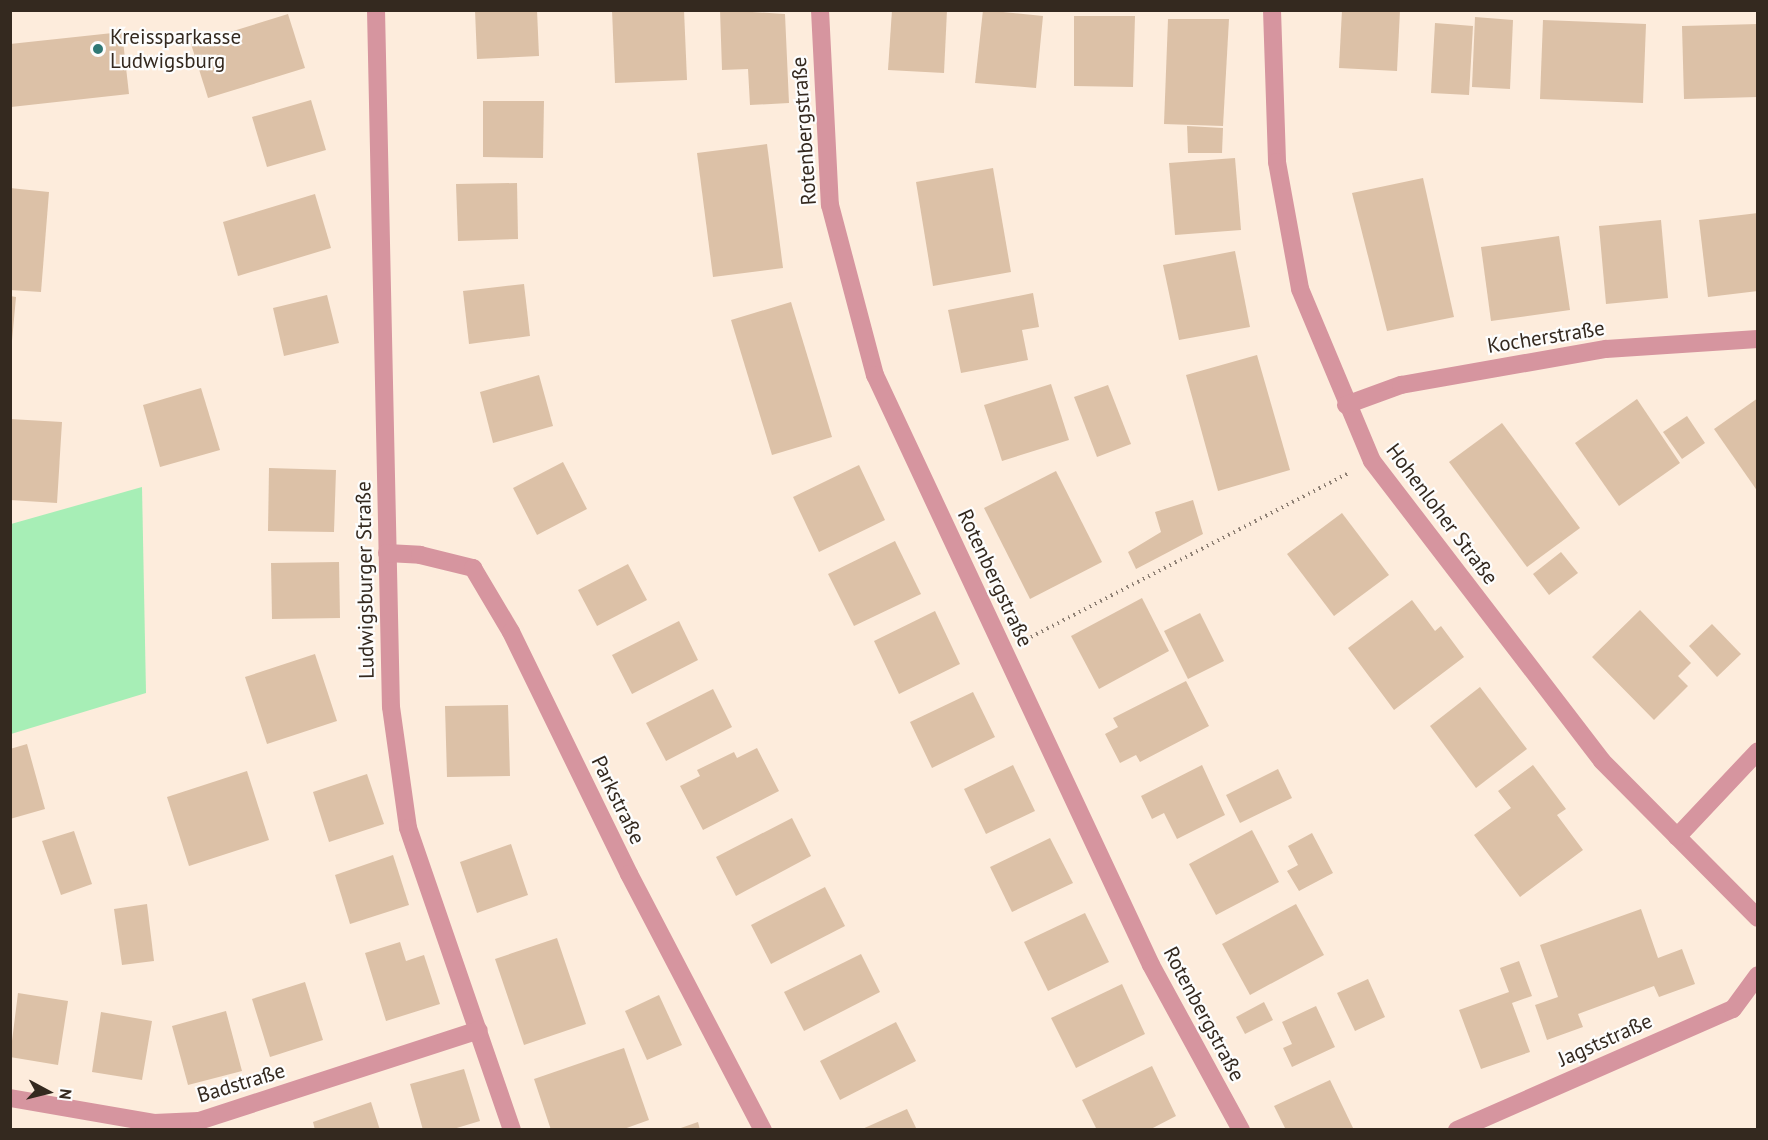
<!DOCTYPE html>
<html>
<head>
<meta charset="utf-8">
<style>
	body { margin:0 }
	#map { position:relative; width:1768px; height:1140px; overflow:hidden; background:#fdecdc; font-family:"PT Sans",sans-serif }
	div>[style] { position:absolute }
	.green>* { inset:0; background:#a7eeb6 }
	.building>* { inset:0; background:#dcc1a7 }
	.path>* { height:4px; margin-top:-2px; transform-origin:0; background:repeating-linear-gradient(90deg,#8f8175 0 1.5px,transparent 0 6px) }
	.street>* { height:18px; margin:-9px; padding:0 9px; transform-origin:9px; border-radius:9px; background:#d6959f }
	.dots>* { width:16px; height:16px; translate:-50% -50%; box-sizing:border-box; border:3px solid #fdfdfd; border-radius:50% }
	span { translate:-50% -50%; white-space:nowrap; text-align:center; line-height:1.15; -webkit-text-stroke:4.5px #fdfdfd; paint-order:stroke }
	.poi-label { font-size:21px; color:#34291f }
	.left { translate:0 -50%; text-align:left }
	.street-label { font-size:21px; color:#34291f }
	.frame { position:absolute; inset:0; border:12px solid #34291f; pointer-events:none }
	.north { position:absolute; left:18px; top:1062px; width:60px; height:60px; -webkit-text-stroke:4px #fdfdfd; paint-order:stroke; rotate:97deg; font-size:16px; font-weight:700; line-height:24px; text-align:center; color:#34291f }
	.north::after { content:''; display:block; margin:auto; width:21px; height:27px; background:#34291f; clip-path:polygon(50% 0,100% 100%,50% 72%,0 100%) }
</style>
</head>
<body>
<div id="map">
	<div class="green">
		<i style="clip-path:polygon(142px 487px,146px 693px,11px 734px,11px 524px)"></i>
	</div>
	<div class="building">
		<i style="clip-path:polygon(475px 10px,537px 10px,539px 56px,477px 59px)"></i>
		<i style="clip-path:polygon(612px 10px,684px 10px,687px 80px,615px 83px)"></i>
		<i style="clip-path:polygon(720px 10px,785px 14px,789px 103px,750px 105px,748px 69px,722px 70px)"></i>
		<i style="clip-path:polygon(892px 10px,947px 10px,944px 73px,888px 70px)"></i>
		<i style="clip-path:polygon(983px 10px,1043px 16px,1036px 88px,975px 83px)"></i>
		<i style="clip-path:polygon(1342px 10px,1400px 10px,1397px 71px,1339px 68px)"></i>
		<i style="clip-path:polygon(288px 14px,305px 68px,208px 98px,191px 44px)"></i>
		<i style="clip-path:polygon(1074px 16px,1135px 16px,1133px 87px,1074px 86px)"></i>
		<i style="clip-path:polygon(1475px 17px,1513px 20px,1510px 89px,1472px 87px)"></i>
		<i style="clip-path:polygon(1168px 19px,1229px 19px,1223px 126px,1164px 124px)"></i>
		<i style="clip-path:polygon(1543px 20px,1646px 24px,1643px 103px,1540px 99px)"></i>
		<i style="clip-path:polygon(1435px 23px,1473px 26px,1469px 95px,1431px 93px)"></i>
		<i style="clip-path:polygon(1758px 24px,1758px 97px,1684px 99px,1682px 26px)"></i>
		<i style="clip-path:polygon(122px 32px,129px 94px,11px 107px,10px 44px)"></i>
		<i style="clip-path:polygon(311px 100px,326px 150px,267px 167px,252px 117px)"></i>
		<i style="clip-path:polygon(483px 101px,544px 101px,543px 158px,483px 157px)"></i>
		<i style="clip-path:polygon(1187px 126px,1223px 128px,1222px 153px,1188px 153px)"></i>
		<i style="clip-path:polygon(767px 144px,783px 268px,713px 277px,697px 153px)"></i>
		<i style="clip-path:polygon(1235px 158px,1241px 230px,1175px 235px,1169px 163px)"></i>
		<i style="clip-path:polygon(993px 168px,1011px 272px,933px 286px,916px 182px)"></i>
		<i style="clip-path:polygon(1423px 178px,1454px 317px,1387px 331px,1352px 193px)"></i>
		<i style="clip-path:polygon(517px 183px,518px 239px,458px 241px,456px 184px)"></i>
		<i style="clip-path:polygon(10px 188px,49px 192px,41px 292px,10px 290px)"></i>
		<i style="clip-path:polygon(315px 194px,331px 248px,238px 276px,223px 222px)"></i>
		<i style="clip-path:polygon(1758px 213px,1758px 291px,1708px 297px,1699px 220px)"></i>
		<i style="clip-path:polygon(1661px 220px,1668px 298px,1606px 304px,1599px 226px)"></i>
		<i style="clip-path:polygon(1559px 236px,1570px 310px,1491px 321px,1481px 247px)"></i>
		<i style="clip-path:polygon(1235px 251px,1250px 327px,1179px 340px,1163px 265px)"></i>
		<i style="clip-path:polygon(524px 284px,530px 336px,469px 344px,463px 291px)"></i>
		<i style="clip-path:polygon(1033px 293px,1039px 327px,1022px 330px,1028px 360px,961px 373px,948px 310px)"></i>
		<i style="clip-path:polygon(327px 295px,339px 343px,284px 356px,273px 308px)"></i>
		<i style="clip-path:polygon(10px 296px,16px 297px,12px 341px,10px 341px)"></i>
		<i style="clip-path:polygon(791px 302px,832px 437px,772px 455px,731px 320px)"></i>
		<i style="clip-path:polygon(1257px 355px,1290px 470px,1218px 491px,1186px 375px)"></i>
		<i style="clip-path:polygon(539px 375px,553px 426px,493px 443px,480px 392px)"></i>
		<i style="clip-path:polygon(1051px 384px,1069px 440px,1002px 461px,984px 405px)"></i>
		<i style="clip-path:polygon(1108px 385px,1131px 444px,1097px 457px,1074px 397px)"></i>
		<i style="clip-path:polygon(201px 388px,220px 450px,160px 467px,143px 405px)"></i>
		<i style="clip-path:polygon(1758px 398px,1758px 492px,1714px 429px)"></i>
		<i style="clip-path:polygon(1637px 399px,1680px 463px,1619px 506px,1575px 443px)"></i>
		<i style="clip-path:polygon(1687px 416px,1705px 443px,1682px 459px,1663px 432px)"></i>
		<i style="clip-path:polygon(10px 419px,62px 422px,57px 503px,10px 500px)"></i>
		<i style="clip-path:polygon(1502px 423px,1580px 528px,1527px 567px,1449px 462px)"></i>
		<i style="clip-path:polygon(563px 462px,587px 509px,537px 535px,513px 488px)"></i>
		<i style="clip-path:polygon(859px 465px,885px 520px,819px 552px,793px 497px)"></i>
		<i style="clip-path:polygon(269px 468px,336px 470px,334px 532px,268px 531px)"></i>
		<i style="clip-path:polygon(1056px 471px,1102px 562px,1030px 599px,984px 508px)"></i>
		<i style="clip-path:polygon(1193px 500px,1203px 534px,1136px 569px,1128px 552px,1161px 532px,1155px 512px)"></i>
		<i style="clip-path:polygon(1342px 513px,1389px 575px,1334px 616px,1287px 554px)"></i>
		<i style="clip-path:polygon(895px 541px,921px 594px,854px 626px,828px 574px)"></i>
		<i style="clip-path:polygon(1561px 552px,1578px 573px,1549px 595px,1533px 574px)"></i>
		<i style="clip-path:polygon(339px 562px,340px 618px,272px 619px,271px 563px)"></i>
		<i style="clip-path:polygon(628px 564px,647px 600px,597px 626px,578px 590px)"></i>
		<i style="clip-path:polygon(1142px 598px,1169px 651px,1099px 689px,1071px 636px)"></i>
		<i style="clip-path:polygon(1412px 600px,1435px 631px,1441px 626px,1464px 657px,1394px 710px,1348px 648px)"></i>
		<i style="clip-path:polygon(1640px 610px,1691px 663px,1678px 676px,1688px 686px,1654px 720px,1592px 657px)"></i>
		<i style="clip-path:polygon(935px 611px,960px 664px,899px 694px,874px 641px)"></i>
		<i style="clip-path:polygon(1200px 613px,1224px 661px,1188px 679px,1164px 631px)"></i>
		<i style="clip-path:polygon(679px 621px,698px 660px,632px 694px,612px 655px)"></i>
		<i style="clip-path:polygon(1712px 624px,1741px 654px,1717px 677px,1689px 646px)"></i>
		<i style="clip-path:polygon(315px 654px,337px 721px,267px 744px,245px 677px)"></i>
		<i style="clip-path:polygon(1186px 681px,1209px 726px,1140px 762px,1136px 755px,1120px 763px,1105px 734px,1118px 727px,1113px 718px)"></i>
		<i style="clip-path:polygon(1480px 687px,1527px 749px,1476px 788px,1430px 726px)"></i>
		<i style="clip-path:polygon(713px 689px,732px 727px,666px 761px,646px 723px)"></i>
		<i style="clip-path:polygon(973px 692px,995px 737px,932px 768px,910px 722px)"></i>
		<i style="clip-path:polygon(508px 705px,510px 776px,447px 777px,445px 706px)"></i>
		<i style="clip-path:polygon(27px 744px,45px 809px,10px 819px,10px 749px)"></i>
		<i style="clip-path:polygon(757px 748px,779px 791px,703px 830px,680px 786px,700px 776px,697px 770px,734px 752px,737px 758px)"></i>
		<i style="clip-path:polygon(1013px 765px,1035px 811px,986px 834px,964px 789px)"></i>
		<i style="clip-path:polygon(1202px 765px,1225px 815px,1177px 839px,1164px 813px,1152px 819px,1141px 796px)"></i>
		<i style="clip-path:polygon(1533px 765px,1566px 809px,1557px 815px,1583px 850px,1520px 897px,1474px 835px,1511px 808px,1498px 791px)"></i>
		<i style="clip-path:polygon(1278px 769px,1292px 798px,1240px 823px,1226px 795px)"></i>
		<i style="clip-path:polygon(247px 771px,269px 840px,189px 866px,167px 797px)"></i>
		<i style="clip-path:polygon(367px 774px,384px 824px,329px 842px,313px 792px)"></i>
		<i style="clip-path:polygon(792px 818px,811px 856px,736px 896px,716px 857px)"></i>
		<i style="clip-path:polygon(1252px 830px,1279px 882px,1216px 915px,1189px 864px)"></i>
		<i style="clip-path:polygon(74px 831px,92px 884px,61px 895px,42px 841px)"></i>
		<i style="clip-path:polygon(1312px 833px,1333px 873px,1299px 891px,1287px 871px,1298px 865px,1288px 846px)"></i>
		<i style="clip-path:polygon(1050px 838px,1073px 883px,1012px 912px,990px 867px)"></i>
		<i style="clip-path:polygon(511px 844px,528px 895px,477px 913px,460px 862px)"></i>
		<i style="clip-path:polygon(393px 855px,409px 905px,350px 924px,335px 875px)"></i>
		<i style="clip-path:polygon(825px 887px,845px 926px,771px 964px,751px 925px)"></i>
		<i style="clip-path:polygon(147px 904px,154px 961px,122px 965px,114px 909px)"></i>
		<i style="clip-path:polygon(1296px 904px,1324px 955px,1250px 995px,1222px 944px)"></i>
		<i style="clip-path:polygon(1641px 909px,1658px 958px,1682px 949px,1695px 984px,1659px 997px,1654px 986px,1578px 1014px,1583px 1027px,1547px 1040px,1535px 1005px,1558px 997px,1540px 945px)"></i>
		<i style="clip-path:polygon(1085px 913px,1109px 962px,1048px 991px,1024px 942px)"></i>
		<i style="clip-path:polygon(557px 938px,586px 1024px,524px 1045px,495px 959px)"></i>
		<i style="clip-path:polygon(400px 942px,406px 961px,424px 955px,440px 1004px,386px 1021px,365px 953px)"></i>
		<i style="clip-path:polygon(861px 954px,880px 992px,804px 1031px,784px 992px)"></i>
		<i style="clip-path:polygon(1519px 961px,1532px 996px,1512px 1003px,1530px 1052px,1481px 1069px,1459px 1010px,1509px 992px,1500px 968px)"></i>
		<i style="clip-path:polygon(1368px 979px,1385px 1017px,1355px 1031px,1337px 993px)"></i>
		<i style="clip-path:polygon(305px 982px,323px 1040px,270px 1057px,252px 999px)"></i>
		<i style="clip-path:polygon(1122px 984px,1145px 1034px,1076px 1068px,1051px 1018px)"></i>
		<i style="clip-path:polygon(18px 993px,68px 1001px,58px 1065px,10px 1057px)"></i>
		<i style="clip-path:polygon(659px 995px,682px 1045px,647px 1060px,625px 1011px)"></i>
		<i style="clip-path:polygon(1264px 1002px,1273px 1020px,1245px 1034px,1236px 1017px)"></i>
		<i style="clip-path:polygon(1316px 1006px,1335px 1047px,1292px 1067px,1283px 1048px,1292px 1044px,1282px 1022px)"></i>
		<i style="clip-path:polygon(226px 1011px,242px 1071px,188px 1085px,172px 1026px)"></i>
		<i style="clip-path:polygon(101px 1012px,152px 1021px,142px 1080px,92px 1072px)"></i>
		<i style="clip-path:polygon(896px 1022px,916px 1061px,840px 1100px,820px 1061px)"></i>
		<i style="clip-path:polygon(624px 1048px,649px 1120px,621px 1130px,551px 1130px,534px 1079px)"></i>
		<i style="clip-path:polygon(1152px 1066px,1176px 1116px,1149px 1130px,1097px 1130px,1082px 1100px)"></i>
		<i style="clip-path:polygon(464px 1069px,480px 1121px,450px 1130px,423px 1130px,410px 1084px)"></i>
		<i style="clip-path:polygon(1330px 1080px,1354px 1130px,1286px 1130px,1274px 1106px)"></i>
		<i style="clip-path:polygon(371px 1102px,380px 1130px,315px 1130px,313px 1122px)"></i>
		<i style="clip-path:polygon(907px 1109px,917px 1130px,860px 1130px)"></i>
		<i style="clip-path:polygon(698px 1122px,700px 1130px,678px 1130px,678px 1129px)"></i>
	</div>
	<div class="path">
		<i style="left:1031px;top:637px;width:356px;rotate:-27.3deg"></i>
	</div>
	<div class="street">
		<i style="left:376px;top:10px;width:697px;rotate:88.77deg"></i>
		<i style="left:391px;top:707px;width:122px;rotate:82deg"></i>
		<i style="left:408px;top:828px;width:319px;rotate:71deg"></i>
		<i style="left:820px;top:10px;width:195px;rotate:87.1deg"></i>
		<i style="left:830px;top:205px;width:176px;rotate:75.2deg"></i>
		<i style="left:875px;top:375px;width:651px;rotate:64.93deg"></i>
		<i style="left:1151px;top:965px;width:188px;rotate:61.4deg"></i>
		<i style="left:1272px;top:10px;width:152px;rotate:88.1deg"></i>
		<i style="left:1277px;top:162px;width:129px;rotate:79.7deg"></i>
		<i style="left:1300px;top:289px;width:186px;rotate:67.3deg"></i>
		<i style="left:1372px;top:461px;width:378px;rotate:52.5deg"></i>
		<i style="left:1602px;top:761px;width:221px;rotate:45.2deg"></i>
		<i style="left:1346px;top:405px;width:59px;rotate:-20deg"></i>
		<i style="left:1401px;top:385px;width:208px;rotate:-10deg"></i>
		<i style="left:1606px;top:349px;width:152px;rotate:-3.8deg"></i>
		<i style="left:387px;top:553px;width:33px;rotate:3deg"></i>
		<i style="left:420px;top:555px;width:55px;rotate:13.8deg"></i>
		<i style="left:473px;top:568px;width:74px;rotate:59.3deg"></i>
		<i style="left:511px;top:632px;width:269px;rotate:64deg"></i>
		<i style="left:629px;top:874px;width:289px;rotate:62.4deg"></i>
		<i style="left:1677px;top:837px;width:118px;rotate:-46.7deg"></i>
		<i style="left:10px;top:1098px;width:146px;rotate:9.8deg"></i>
		<i style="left:154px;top:1123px;width:45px;rotate:-2.5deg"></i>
		<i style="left:199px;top:1121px;width:294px;rotate:-18deg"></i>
		<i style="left:1457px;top:1130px;width:301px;rotate:-23.7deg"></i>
		<i style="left:1733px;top:1009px;width:42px;rotate:-53.7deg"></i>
	</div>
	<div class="dots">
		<i style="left:98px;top:49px;background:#307975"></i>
	</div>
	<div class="poi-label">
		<span class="left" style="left:110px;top:49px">Kreissparkasse<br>Ludwigsburg</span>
	</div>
	<div class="street-label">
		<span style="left:804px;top:131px;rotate:-94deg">Rotenbergstraße</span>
		<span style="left:1546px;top:337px;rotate:-9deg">Kocherstraße</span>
		<span style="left:1442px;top:514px;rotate:53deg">Hohenloher Straße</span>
		<span style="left:995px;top:578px;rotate:65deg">Rotenbergstraße</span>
		<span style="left:365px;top:580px;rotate:-91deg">Ludwigsburger Straße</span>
		<span style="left:618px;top:800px;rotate:64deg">Parkstraße</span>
		<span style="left:1204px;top:1014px;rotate:62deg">Rotenbergstraße</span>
		<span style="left:1605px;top:1040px;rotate:-24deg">Jagststraße</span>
		<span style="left:241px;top:1083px;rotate:-17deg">Badstraße</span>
	</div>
	<div class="frame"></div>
	<div class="north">N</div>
</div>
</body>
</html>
